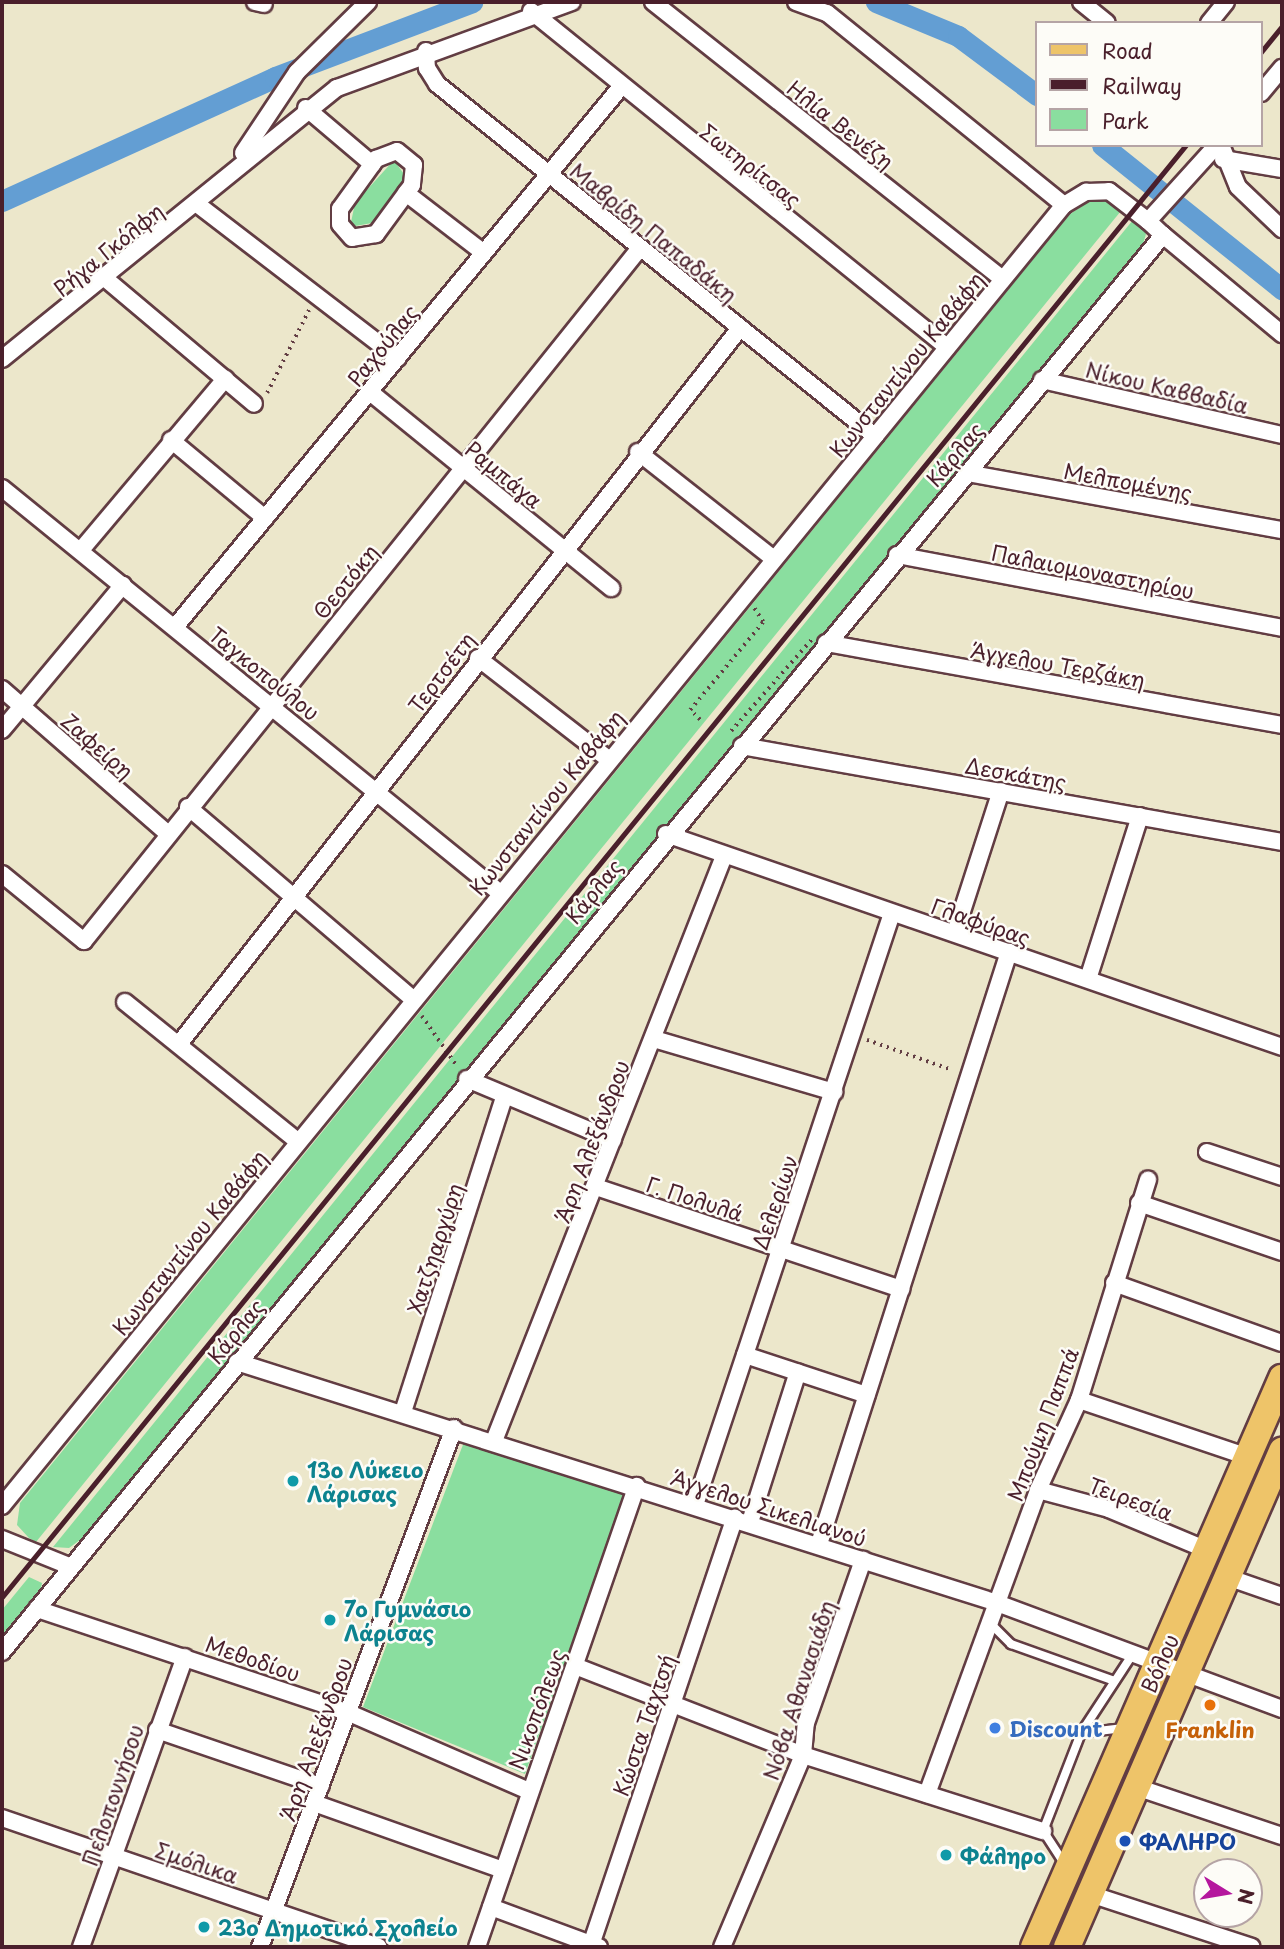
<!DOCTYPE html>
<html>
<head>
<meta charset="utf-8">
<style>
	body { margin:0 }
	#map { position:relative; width:1284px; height:1949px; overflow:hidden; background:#ece7cb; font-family:"Playpen Sans",sans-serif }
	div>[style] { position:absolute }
	.green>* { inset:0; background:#8ade9f }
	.canal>* { height:21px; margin:-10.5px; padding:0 10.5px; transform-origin:10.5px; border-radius:10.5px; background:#639ed3 }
	.path>* { height:3.5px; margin-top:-1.75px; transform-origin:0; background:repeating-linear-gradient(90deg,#623d43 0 2px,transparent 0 7px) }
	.roads { filter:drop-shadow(2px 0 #623d43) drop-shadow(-2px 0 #623d43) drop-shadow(0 2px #623d43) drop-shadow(0 -2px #623d43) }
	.lane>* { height:8px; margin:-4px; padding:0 4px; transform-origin:4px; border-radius:4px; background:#fff }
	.street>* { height:16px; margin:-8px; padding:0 8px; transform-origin:8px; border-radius:8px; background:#fff }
	.primary>* { height:26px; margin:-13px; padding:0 13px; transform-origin:13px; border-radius:13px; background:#eec469 }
	.rail>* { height:5px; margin:-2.5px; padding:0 2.5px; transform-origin:2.5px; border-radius:2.5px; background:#4a1f2b }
	.dots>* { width:19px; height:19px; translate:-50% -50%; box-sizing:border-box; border:4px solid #fdfcf7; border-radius:50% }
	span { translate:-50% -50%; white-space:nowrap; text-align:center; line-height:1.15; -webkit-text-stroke:5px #fdfcf7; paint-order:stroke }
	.street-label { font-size:21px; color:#4a1f2b }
	.culture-label { font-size:21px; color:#0d838f; font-weight:700 }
	.left { translate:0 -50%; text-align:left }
	.shop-label { font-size:21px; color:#366cbe; font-weight:700 }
	.food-label { font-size:21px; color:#c56008; font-weight:700 }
	.transit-label { font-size:21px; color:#164399; font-weight:700 }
	.frame { position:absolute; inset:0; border:4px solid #4a1f2b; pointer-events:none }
	.legend { position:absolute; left:1035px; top:21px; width:228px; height:126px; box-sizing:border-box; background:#fdfcf7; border:2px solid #b5a4a5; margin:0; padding:9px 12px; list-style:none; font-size:21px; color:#4a1f2b }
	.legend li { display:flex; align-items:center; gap:14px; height:35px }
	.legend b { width:35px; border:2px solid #b5a4a5 }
	.north { position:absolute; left:1193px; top:1858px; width:70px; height:70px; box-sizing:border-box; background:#fdfcf7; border:2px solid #b5a4a5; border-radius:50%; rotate:101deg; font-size:19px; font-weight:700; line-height:28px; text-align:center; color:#4a1f2b }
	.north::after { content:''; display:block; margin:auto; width:24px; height:32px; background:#b5179e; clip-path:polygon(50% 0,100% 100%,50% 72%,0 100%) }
</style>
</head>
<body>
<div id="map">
	<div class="green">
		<i style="clip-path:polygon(394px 160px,406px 177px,372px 223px,350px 227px,355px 203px)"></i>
		<i style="clip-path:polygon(1096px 197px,1125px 206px,36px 1542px,29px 1538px,17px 1525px,20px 1503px,1070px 214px)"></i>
		<i style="clip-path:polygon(1137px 215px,1146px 234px,1141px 251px,84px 1537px,69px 1548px,53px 1547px)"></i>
		<i style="clip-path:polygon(464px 1442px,626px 1491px,525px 1774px,363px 1707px)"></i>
		<i style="clip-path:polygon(29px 1577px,42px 1583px,40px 1593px,2px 1639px,2px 1610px)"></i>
	</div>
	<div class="canal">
		<i style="left:876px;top:2px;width:89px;rotate:22.5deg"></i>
		<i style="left:958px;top:36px;width:99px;rotate:36.8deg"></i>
		<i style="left:1102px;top:145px;width:231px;rotate:38.7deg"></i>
		<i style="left:2px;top:201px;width:300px;rotate:-24.4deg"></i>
		<i style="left:275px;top:77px;width:211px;rotate:-20.8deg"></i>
	</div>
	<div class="path">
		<i style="left:267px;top:393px;width:93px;rotate:-63.2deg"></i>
		<i style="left:700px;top:720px;width:14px;rotate:-135deg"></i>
		<i style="left:690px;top:710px;width:114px;rotate:-50.3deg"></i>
		<i style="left:763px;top:622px;width:17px;rotate:-123deg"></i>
		<i style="left:731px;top:731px;width:123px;rotate:-48.6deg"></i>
		<i style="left:422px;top:1016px;width:61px;rotate:55deg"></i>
		<i style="left:867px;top:1040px;width:90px;rotate:19.4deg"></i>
	</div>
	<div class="roads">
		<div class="lane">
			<i style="left:990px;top:1623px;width:30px;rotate:45deg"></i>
			<i style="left:1011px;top:1644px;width:110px;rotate:19.6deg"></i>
			<i style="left:1081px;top:1733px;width:97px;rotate:-56.8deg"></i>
			<i style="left:1064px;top:1863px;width:38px;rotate:-123deg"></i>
			<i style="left:1043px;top:1831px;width:105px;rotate:-68.8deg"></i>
			<i style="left:1081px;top:1733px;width:43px;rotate:-6.6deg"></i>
		</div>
		<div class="street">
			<i style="left:255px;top:2px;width:9px;rotate:13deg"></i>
			<i style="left:653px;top:2px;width:446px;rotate:38.4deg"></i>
			<i style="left:796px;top:2px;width:33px;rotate:20deg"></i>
			<i style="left:827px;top:13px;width:305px;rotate:39deg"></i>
			<i style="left:1081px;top:2px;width:33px;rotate:39deg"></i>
			<i style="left:531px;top:11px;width:535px;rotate:38.93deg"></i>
			<i style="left:1209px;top:23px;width:27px;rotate:-51deg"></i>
			<i style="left:426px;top:51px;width:17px;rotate:87deg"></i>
			<i style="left:427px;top:68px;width:19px;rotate:58deg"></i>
			<i style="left:437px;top:84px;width:562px;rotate:38.79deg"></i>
			<i style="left:1261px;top:93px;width:33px;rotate:-50deg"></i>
			<i style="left:306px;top:108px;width:87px;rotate:40.3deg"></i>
			<i style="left:1221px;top:145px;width:45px;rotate:68deg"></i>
			<i style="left:1238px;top:187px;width:61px;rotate:43.7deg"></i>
			<i style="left:397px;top:151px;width:22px;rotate:39deg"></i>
			<i style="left:414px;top:165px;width:20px;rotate:96deg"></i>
			<i style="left:412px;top:185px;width:61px;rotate:126.3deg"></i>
			<i style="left:376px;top:234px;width:24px;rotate:171deg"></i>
			<i style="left:352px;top:238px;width:18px;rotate:-131deg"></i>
			<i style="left:340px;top:224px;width:15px;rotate:-90deg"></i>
			<i style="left:340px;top:209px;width:62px;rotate:-54.2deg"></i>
			<i style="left:376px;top:159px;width:22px;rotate:-21deg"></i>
			<i style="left:243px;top:153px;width:97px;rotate:-56.3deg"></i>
			<i style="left:297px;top:72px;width:100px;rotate:-44.6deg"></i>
			<i style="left:1223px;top:159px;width:60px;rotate:9.6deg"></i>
			<i style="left:406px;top:193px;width:98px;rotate:37.6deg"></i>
			<i style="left:197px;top:204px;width:253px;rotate:37.5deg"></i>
			<i style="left:1163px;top:235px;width:155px;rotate:39.8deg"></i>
			<i style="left:107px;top:280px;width:192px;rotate:40.1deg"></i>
			<i style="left:2px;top:359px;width:431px;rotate:-39deg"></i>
			<i style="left:337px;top:88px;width:250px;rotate:-20.1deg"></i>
			<i style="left:1042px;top:380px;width:246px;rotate:12.9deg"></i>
			<i style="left:370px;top:392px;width:311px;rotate:39.1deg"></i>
			<i style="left:171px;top:440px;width:122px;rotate:39.7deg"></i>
			<i style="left:638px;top:452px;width:173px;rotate:38.2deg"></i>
			<i style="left:967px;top:473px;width:320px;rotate:10.3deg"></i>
			<i style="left:2px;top:488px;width:640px;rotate:39.11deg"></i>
			<i style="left:81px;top:550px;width:224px;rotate:-49.9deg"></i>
			<i style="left:897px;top:555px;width:392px;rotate:10.7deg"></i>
			<i style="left:175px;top:627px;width:699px;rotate:-50.46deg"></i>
			<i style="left:826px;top:643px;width:463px;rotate:10.2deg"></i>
			<i style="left:478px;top:658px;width:165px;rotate:37.8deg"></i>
			<i style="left:2px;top:689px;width:219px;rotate:41.1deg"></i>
			<i style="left:2px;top:730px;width:189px;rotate:-50.2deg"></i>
			<i style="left:742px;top:746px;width:548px;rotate:10.08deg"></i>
			<i style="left:188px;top:807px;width:296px;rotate:40.5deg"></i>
			<i style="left:666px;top:834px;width:652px;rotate:19.07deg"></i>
			<i style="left:2px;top:874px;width:106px;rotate:39.3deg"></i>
			<i style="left:84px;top:941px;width:888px;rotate:-51.26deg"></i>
			<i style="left:955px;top:933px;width:149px;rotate:-72.1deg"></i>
			<i style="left:1088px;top:979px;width:171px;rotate:-72.3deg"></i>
			<i style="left:125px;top:1002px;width:221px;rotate:38.9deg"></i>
			<i style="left:654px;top:1039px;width:188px;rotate:16.4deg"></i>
			<i style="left:179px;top:1044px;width:910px;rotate:-51.92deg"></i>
			<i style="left:467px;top:1079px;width:158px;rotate:22.7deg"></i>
			<i style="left:1207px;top:1152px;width:79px;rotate:18.4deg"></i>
			<i style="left:596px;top:1187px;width:322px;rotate:18.5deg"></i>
			<i style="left:1139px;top:1203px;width:151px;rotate:18.9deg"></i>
			<i style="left:1114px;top:1283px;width:178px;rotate:19.7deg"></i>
			<i style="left:745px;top:1355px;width:128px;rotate:18.2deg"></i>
			<i style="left:237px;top:1362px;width:797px;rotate:17.59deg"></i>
			<i style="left:997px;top:1603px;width:304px;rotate:20.4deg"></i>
			<i style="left:1079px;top:1400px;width:178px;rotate:18.6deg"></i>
			<i style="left:403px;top:1412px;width:331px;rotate:-72.2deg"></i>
			<i style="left:494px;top:1441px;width:629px;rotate:-68.54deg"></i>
			<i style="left:1038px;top:1490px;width:73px;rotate:15deg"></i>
			<i style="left:1109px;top:1509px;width:106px;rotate:22.7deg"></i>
			<i style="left:695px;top:1505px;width:624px;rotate:-71.59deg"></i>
			<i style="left:2px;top:1506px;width:1679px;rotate:-50.78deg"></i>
			<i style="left:1064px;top:205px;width:26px;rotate:-31deg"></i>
			<i style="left:1086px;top:192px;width:23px;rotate:-2deg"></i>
			<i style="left:1109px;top:191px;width:49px;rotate:37.6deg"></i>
			<i style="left:750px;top:1522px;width:157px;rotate:-72.3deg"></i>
			<i style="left:2px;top:1539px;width:72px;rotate:21.9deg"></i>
			<i style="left:819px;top:1544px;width:622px;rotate:-72.21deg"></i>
			<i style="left:1227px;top:1577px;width:58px;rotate:19.1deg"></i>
			<i style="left:37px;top:1609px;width:327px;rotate:18.4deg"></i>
			<i style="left:347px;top:1712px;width:198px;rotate:23.5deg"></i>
			<i style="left:2px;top:1652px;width:1832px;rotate:-50.67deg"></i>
			<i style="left:1163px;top:235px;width:21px;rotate:-137deg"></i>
			<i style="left:1148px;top:221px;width:103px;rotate:-47.8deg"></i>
			<i style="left:575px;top:1666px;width:245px;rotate:21.3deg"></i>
			<i style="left:803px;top:1755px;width:252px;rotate:17.6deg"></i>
			<i style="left:157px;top:1730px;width:173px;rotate:18.9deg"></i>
			<i style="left:1136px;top:1787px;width:154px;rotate:18.6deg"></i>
			<i style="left:927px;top:1794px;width:324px;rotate:-69.9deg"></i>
			<i style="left:1038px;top:1490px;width:99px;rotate:-65.5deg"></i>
			<i style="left:1079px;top:1400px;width:231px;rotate:-72.6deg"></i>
			<i style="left:314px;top:1803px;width:201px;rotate:19.5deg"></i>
			<i style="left:2px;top:1818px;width:398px;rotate:18.9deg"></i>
			<i style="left:1090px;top:1894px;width:170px;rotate:18.1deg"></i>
			<i style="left:491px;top:1907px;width:115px;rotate:20.3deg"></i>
			<i style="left:591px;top:1945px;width:451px;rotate:-71.4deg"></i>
			<i style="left:81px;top:1947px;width:308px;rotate:-70.3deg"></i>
			<i style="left:260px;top:1947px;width:554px;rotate:-69.5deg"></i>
			<i style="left:477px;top:1947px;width:488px;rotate:-70.9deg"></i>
			<i style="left:722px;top:1947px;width:208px;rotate:-67.1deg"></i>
			<i style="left:803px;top:1755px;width:32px;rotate:-85deg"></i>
			<i style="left:806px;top:1723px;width:173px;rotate:-70.7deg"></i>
		</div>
		<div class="primary">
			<i style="left:1034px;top:1947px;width:621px;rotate:-66.45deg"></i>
			<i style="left:1067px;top:1947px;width:541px;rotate:-66.56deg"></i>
		</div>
	</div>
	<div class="rail">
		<i style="left:1261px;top:52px;width:33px;rotate:-51deg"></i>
		<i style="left:2px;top:1597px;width:1874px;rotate:-50.81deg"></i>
	</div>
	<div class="dots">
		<i style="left:293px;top:1481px;background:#0f9aa8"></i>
		<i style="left:330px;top:1620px;background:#0f9aa8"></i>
		<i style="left:1210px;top:1705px;background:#e8710a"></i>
		<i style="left:995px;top:1728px;background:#3f7fe0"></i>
		<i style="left:1125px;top:1841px;background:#1a4fb4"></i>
		<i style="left:946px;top:1855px;background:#0f9aa8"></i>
		<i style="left:204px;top:1927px;background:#0f9aa8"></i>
	</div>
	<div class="street-label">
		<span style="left:841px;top:124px;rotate:38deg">Ηλία Βενέζη</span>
		<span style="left:751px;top:165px;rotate:38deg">Σωτηρίτσας</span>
		<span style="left:654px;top:232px;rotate:39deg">Μαβρίδη Παπαδάκη</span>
		<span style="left:108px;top:249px;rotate:-39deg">Ρήγα Γκόλφη</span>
		<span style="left:382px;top:345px;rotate:-51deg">Ραχούλας</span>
		<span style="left:906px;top:364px;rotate:-51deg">Κωνσταντίνου Καβάφη</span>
		<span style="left:1167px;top:387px;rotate:13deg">Νίκου Καββαδία</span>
		<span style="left:954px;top:454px;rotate:-50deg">Κάρλας</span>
		<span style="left:504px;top:474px;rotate:39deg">Ραμπάγα</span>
		<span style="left:1128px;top:481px;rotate:10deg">Μελπομένης</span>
		<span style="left:1093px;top:571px;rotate:11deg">Παλαιομοναστηρίου</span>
		<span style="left:345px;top:581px;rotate:-51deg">Θεοτόκη</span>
		<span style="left:1058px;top:664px;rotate:10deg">Άγγελου Τερζάκη</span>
		<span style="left:441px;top:672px;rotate:-53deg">Τερτσέτη</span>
		<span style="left:265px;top:673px;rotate:39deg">Ταγκοπούλου</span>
		<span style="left:98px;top:745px;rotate:41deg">Ζαφείρη</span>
		<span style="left:1016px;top:773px;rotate:10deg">Δεσκάτης</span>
		<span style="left:546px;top:802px;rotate:-51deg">Κωνσταντίνου Καβάφη</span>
		<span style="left:593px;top:891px;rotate:-51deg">Κάρλας</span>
		<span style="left:981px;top:921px;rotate:19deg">Γλαφύρας</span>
		<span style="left:591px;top:1141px;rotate:-69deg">Άρη Αλεξάνδρου</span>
		<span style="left:695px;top:1198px;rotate:18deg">Γ. Πολυλά</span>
		<span style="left:774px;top:1202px;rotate:-71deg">Δελερίων</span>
		<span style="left:189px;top:1242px;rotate:-51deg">Κωνσταντίνου Καβάφη</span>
		<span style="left:434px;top:1248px;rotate:-72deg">Χατζηαργύρη</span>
		<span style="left:235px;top:1331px;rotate:-51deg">Κάρλας</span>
		<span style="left:1042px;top:1424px;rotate:-69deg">Μπούμη Παππά</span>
		<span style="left:1131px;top:1498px;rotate:20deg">Τειρεσία</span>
		<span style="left:769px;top:1507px;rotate:18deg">Άγγελου Σικελιανού</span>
		<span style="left:253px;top:1658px;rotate:19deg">Μεθοδίου</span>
		<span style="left:1159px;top:1663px;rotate:-66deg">Βόλου</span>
		<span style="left:798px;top:1690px;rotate:-72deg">Νόβα Αθανασιάδη</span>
		<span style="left:536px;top:1709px;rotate:-70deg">Νικοπόλεως</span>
		<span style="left:643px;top:1725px;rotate:-71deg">Κώστα Ταχτσή</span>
		<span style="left:315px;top:1739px;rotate:-70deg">Άρη Αλεξάνδρου</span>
		<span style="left:112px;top:1795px;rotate:-71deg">Πελοποννήσου</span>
		<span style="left:197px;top:1862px;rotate:19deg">Σμόλικα</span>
	</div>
	<div class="culture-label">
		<span class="left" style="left:307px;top:1481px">13ο Λύκειο<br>Λάρισας</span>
		<span class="left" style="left:344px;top:1620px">7ο Γυμνάσιο<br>Λάρισας</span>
		<span class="left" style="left:960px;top:1855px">Φάληρο</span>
		<span class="left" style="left:218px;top:1927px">23ο Δημοτικό Σχολείο</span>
	</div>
	<div class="shop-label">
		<span class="left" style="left:1009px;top:1728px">Discount</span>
	</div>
	<div class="food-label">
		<span style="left:1210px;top:1729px">Franklin</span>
	</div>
	<div class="transit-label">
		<span class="left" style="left:1139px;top:1841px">ΦΑΛΗΡΟ</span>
	</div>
	<div class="frame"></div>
	<ul class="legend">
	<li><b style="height:9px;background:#eec469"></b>Road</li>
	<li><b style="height:9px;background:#4a1f2b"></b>Railway</li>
	<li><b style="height:19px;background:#8ade9f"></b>Park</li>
	</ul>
	<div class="north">N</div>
</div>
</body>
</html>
